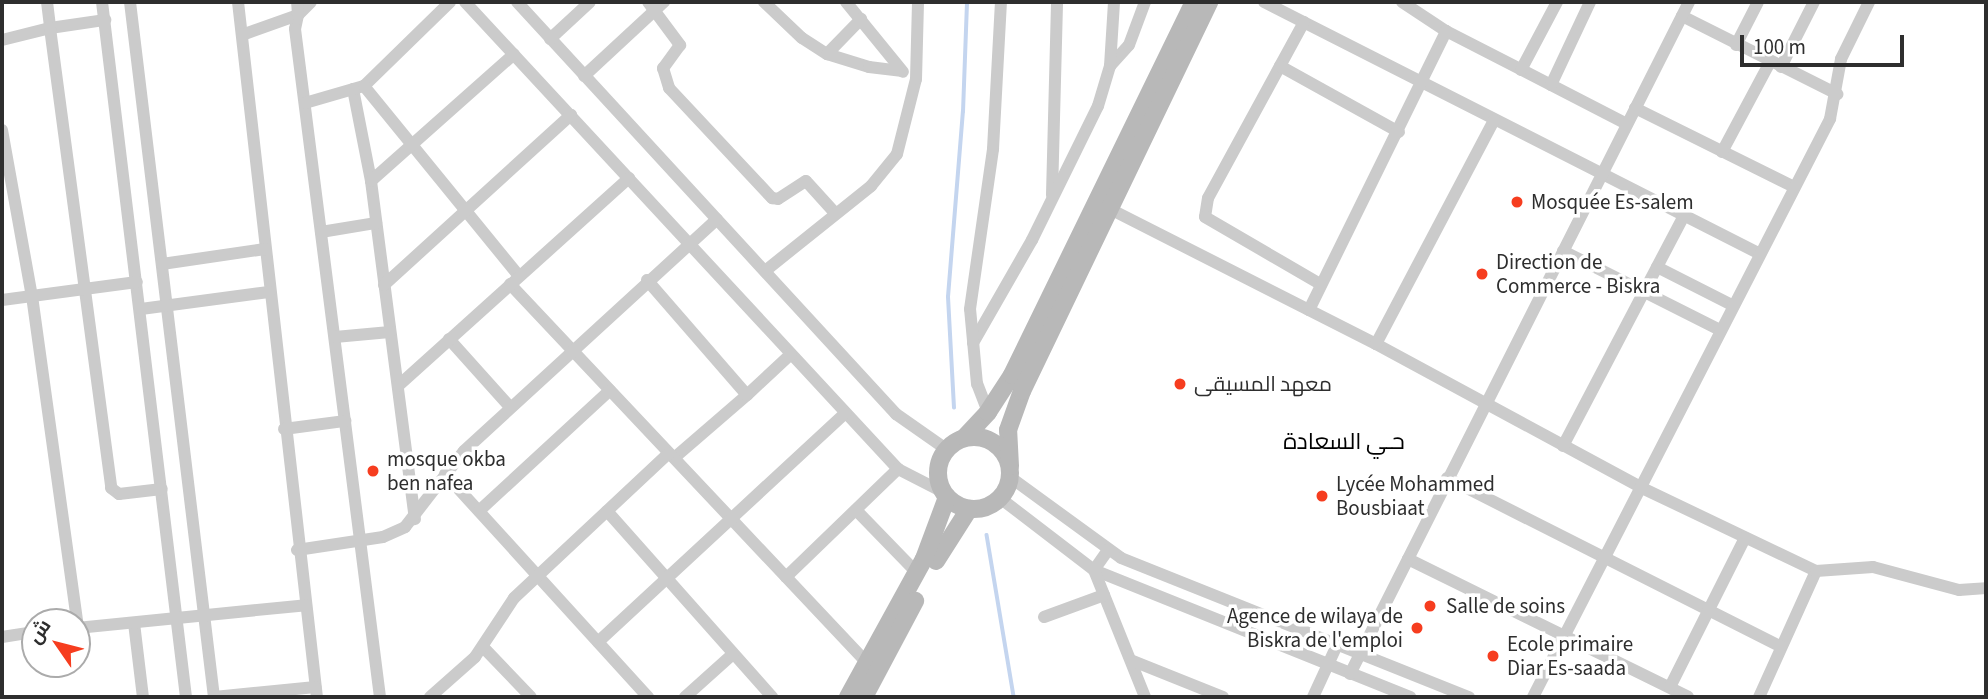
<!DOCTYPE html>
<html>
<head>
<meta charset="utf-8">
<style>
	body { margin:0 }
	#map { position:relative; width:1988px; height:699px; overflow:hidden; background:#fff; font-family:"Source Sans 3",Cairo,sans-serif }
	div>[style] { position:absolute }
	.stream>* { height:3.5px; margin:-1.75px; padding:0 1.75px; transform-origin:1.75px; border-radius:1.75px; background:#c4d5ef }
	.street>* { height:12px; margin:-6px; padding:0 6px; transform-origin:6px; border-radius:6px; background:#cbcbcb }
	.secondary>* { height:18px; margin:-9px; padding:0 9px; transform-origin:9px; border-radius:9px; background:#b8b8b8 }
	.secondary>.ring { margin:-9px; padding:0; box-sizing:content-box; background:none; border:18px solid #b8b8b8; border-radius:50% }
	.dots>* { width:19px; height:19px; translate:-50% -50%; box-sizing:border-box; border:4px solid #fff; border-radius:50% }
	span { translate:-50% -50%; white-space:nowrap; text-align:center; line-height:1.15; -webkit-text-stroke:7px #fff; paint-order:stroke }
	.poi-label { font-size:21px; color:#2e2e2e }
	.left { translate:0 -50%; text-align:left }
	.right { translate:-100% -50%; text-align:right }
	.neighbourhood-label { font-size:23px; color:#000 }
	.frame { position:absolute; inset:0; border:4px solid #2e2e2e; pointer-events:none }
	.north { position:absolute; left:21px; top:608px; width:70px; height:70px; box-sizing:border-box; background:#fff; border:2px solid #ababab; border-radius:50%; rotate:305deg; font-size:19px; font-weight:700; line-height:28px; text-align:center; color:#2e2e2e }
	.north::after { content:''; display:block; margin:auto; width:24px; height:32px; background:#f63d1f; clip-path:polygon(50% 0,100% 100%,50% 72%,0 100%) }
	.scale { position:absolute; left:1740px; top:35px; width:164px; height:32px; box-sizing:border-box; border:4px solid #2e2e2e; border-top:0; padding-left:9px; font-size:21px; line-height:24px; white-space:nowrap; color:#2e2e2e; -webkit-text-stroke:5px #fff; paint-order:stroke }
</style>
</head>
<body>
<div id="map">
	<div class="stream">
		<i style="left:954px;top:408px;width:111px;rotate:-93.1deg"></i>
		<i style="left:948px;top:297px;width:186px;rotate:-85.4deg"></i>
		<i style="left:963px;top:112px;width:110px;rotate:-87.9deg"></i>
		<i style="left:987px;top:535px;width:164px;rotate:80.5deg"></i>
	</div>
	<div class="street">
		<i style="left:47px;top:2px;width:26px;rotate:83deg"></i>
		<i style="left:50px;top:28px;width:56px;rotate:-8.3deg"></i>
		<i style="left:102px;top:2px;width:700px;rotate:83.11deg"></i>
		<i style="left:130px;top:2px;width:700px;rotate:83.11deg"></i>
		<i style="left:238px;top:2px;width:699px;rotate:83.52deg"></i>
		<i style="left:311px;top:2px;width:18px;rotate:135deg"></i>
		<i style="left:298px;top:15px;width:14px;rotate:102deg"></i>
		<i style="left:295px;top:29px;width:673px;rotate:82.75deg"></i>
		<i style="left:465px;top:2px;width:637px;rotate:47.16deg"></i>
		<i style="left:898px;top:469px;width:51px;rotate:27.1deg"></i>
		<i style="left:517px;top:2px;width:560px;rotate:47.39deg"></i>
		<i style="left:896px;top:414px;width:61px;rotate:35deg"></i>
		<i style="left:648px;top:2px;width:54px;rotate:53.3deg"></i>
		<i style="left:680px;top:45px;width:29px;rotate:126deg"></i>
		<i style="left:663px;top:68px;width:21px;rotate:73deg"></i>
		<i style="left:669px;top:88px;width:151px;rotate:46.9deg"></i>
		<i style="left:772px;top:198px;width:6px;rotate:9deg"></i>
		<i style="left:778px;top:199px;width:33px;rotate:-33deg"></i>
		<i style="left:806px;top:181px;width:43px;rotate:47.8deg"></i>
		<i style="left:764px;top:2px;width:52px;rotate:43.5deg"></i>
		<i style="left:802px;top:38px;width:30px;rotate:33deg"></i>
		<i style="left:827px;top:54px;width:44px;rotate:17.2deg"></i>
		<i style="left:869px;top:67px;width:32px;rotate:7deg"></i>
		<i style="left:846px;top:2px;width:90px;rotate:50.8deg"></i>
		<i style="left:1264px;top:2px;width:554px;rotate:26.93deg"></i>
		<i style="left:1402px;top:2px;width:53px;rotate:33.4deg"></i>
		<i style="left:1446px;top:31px;width:203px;rotate:27.2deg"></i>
		<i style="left:1682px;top:16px;width:174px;rotate:26.7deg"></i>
		<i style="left:1304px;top:22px;width:200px;rotate:118.6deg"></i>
		<i style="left:1208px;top:198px;width:19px;rotate:99deg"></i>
		<i style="left:1205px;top:217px;width:133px;rotate:30.2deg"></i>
		<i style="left:242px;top:35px;width:59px;rotate:-19.7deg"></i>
		<i style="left:298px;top:15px;width:13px;rotate:-94deg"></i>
		<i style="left:550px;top:39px;width:54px;rotate:-42.8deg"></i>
		<i style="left:2px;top:40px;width:49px;rotate:-14deg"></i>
		<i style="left:50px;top:28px;width:464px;rotate:82.4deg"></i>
		<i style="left:111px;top:488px;width:10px;rotate:37deg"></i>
		<i style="left:119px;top:494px;width:43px;rotate:-6.6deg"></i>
		<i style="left:1736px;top:45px;width:48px;rotate:-62.9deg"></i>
		<i style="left:827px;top:54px;width:49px;rotate:-45.8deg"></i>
		<i style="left:1110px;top:66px;width:28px;rotate:-48deg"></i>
		<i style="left:1129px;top:45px;width:46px;rotate:-69.6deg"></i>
		<i style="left:1280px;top:66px;width:136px;rotate:29deg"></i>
		<i style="left:1781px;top:67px;width:73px;rotate:-63.1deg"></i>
		<i style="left:1521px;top:70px;width:77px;rotate:-62.1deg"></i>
		<i style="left:584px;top:76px;width:109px;rotate:-42.8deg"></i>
		<i style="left:1551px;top:85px;width:92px;rotate:-64.8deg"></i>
		<i style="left:364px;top:86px;width:120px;rotate:-44.3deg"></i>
		<i style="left:353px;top:89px;width:94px;rotate:78.9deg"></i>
		<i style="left:371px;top:181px;width:341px;rotate:82.6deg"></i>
		<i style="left:305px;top:103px;width:61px;rotate:-16.1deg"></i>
		<i style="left:364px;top:86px;width:245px;rotate:50.8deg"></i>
		<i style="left:1635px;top:108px;width:178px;rotate:26.4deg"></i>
		<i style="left:2px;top:130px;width:169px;rotate:79.8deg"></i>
		<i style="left:32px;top:296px;width:329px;rotate:82.1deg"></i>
		<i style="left:1722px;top:152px;width:102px;rotate:-61.9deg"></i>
		<i style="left:371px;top:181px;width:191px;rotate:-41.6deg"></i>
		<i style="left:1052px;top:195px;width:193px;rotate:-88.5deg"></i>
		<i style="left:1110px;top:209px;width:298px;rotate:26.9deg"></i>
		<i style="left:1376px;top:344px;width:302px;rotate:28.4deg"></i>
		<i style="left:1642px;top:488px;width:193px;rotate:25.5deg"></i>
		<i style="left:1816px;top:571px;width:138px;rotate:114.3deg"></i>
		<i style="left:321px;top:232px;width:56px;rotate:-9.3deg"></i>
		<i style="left:1563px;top:251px;width:176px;rotate:26.7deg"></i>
		<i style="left:162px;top:264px;width:104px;rotate:-8.3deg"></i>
		<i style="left:1657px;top:267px;width:84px;rotate:26.9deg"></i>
		<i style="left:765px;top:271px;width:136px;rotate:-38.7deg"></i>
		<i style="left:871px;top:186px;width:41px;rotate:-50.9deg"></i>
		<i style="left:897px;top:154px;width:77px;rotate:-75.8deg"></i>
		<i style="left:916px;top:79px;width:77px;rotate:-88.5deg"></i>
		<i style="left:647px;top:280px;width:152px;rotate:49deg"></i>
		<i style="left:747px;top:395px;width:96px;rotate:139.2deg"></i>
		<i style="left:510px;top:284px;width:521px;rotate:46.71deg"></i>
		<i style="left:384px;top:285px;width:253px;rotate:-42.3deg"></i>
		<i style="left:2px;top:300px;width:136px;rotate:-7.6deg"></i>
		<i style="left:141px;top:309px;width:129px;rotate:-7.6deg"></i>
		<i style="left:1309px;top:310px;width:311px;rotate:-63.8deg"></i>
		<i style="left:335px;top:337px;width:55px;rotate:-5.2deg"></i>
		<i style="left:449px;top:339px;width:91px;rotate:48.1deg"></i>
		<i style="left:973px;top:343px;width:119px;rotate:-60.2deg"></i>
		<i style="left:1032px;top:240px;width:149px;rotate:-63.8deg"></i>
		<i style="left:1098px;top:106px;width:42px;rotate:-73.3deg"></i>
		<i style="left:1110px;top:66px;width:64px;rotate:-86.4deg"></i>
		<i style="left:1376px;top:344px;width:253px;rotate:-62.2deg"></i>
		<i style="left:398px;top:386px;width:311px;rotate:-42deg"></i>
		<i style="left:747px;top:395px;width:60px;rotate:-43deg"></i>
		<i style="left:988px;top:412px;width:30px;rotate:-111deg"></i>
		<i style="left:977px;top:384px;width:75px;rotate:-95.3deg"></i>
		<i style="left:970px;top:309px;width:162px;rotate:-81.8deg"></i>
		<i style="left:993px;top:149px;width:147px;rotate:-86.9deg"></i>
		<i style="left:284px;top:429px;width:62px;rotate:-7.5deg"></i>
		<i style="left:1563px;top:446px;width:259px;rotate:-62.3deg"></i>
		<i style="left:445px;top:474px;width:302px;rotate:47.7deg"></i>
		<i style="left:1010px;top:477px;width:137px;rotate:36.1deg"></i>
		<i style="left:1121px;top:558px;width:375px;rotate:21.8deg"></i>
		<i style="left:1447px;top:478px;width:374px;rotate:26.8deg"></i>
		<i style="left:1000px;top:498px;width:118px;rotate:37.5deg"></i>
		<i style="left:1094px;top:570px;width:341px;rotate:21.9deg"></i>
		<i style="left:856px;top:510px;width:88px;rotate:45.9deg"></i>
		<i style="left:479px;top:511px;width:178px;rotate:-42.7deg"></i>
		<i style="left:607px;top:511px;width:249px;rotate:48.4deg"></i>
		<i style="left:297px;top:550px;width:87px;rotate:-8.6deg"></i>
		<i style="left:383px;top:537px;width:24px;rotate:-24deg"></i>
		<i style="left:405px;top:527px;width:96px;rotate:-52.2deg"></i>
		<i style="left:464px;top:451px;width:343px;rotate:-42.5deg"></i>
		<i style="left:1108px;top:550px;width:24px;rotate:125deg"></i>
		<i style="left:1094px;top:570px;width:137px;rotate:68.1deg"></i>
		<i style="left:1408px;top:559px;width:312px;rotate:26.2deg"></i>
		<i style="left:1816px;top:571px;width:57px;rotate:-4deg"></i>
		<i style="left:1873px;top:567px;width:89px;rotate:15deg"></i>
		<i style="left:1959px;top:590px;width:27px;rotate:-4deg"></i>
		<i style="left:786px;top:577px;width:156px;rotate:-44deg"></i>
		<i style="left:1044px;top:617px;width:64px;rotate:-20.1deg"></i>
		<i style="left:134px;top:623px;width:75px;rotate:83.1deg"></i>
		<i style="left:77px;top:628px;width:230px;rotate:-5.7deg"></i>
		<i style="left:2px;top:637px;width:33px;rotate:-9deg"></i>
		<i style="left:598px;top:642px;width:337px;rotate:-42.8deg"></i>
		<i style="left:483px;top:647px;width:69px;rotate:46.2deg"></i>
		<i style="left:1133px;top:661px;width:97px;rotate:21.8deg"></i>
		<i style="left:1350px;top:674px;width:753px;rotate:-63.23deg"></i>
		<i style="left:1670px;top:687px;width:167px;rotate:-63.3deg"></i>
		<i style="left:214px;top:697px;width:102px;rotate:-5.6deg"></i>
		<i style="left:430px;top:697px;width:60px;rotate:-41.6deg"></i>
		<i style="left:475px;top:657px;width:71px;rotate:-56.5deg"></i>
		<i style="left:514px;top:598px;width:212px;rotate:-43.1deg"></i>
		<i style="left:685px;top:697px;width:64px;rotate:-41.9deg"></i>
		<i style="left:1313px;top:697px;width:57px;rotate:-65.2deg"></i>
		<i style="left:1533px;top:697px;width:650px;rotate:-62.8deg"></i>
		<i style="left:1830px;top:119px;width:61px;rotate:-79.6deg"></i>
		<i style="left:1841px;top:59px;width:64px;rotate:-63.8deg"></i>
	</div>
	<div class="secondary">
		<i class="ring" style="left:938px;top:437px;width:54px;height:54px"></i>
		<i style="left:965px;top:437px;width:34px;rotate:-47deg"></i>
		<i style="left:988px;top:412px;width:44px;rotate:-57deg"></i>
		<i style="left:1012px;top:375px;width:415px;rotate:-64deg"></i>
		<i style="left:1010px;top:466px;width:36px;rotate:-93deg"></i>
		<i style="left:1008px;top:430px;width:41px;rotate:-70.3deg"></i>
		<i style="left:1022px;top:391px;width:432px;rotate:-64.3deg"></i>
		<i style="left:936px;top:561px;width:62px;rotate:-57.6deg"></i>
		<i style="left:848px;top:697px;width:158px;rotate:-61.2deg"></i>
		<i style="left:924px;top:559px;width:66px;rotate:-69.6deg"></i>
		<i style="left:864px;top:697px;width:109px;rotate:-62deg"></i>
	</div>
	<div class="dots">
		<i style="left:1517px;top:202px;background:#f63d1f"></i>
		<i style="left:1482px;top:274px;background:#f63d1f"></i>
		<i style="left:1180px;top:384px;background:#f63d1f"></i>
		<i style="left:373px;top:471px;background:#f63d1f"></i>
		<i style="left:1322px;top:496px;background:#f63d1f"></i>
		<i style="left:1430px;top:606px;background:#f63d1f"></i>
		<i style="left:1417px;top:628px;background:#f63d1f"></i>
		<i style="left:1493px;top:656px;background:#f63d1f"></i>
	</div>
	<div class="poi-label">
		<span class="left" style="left:1531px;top:202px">Mosquée Es-salem</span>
		<span class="left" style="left:1496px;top:274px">Direction de<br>Commerce - Biskra</span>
		<span class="left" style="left:1194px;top:384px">معهد المسيقى</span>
		<span class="left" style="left:387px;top:471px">mosque okba<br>ben nafea</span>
		<span class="left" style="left:1336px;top:496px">Lycée Mohammed<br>Bousbiaat</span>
		<span class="left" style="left:1446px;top:606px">Salle de soins</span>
		<span class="right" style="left:1403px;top:628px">Agence de wilaya de<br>Biskra de l'emploi</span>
		<span class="left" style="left:1507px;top:656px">Ecole primaire<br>Diar Es-saada</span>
	</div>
	<div class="neighbourhood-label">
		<span style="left:1344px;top:442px">حـي السعادة</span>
	</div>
	<div class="frame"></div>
	<div class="north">ش</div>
	<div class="scale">100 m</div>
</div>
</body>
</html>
